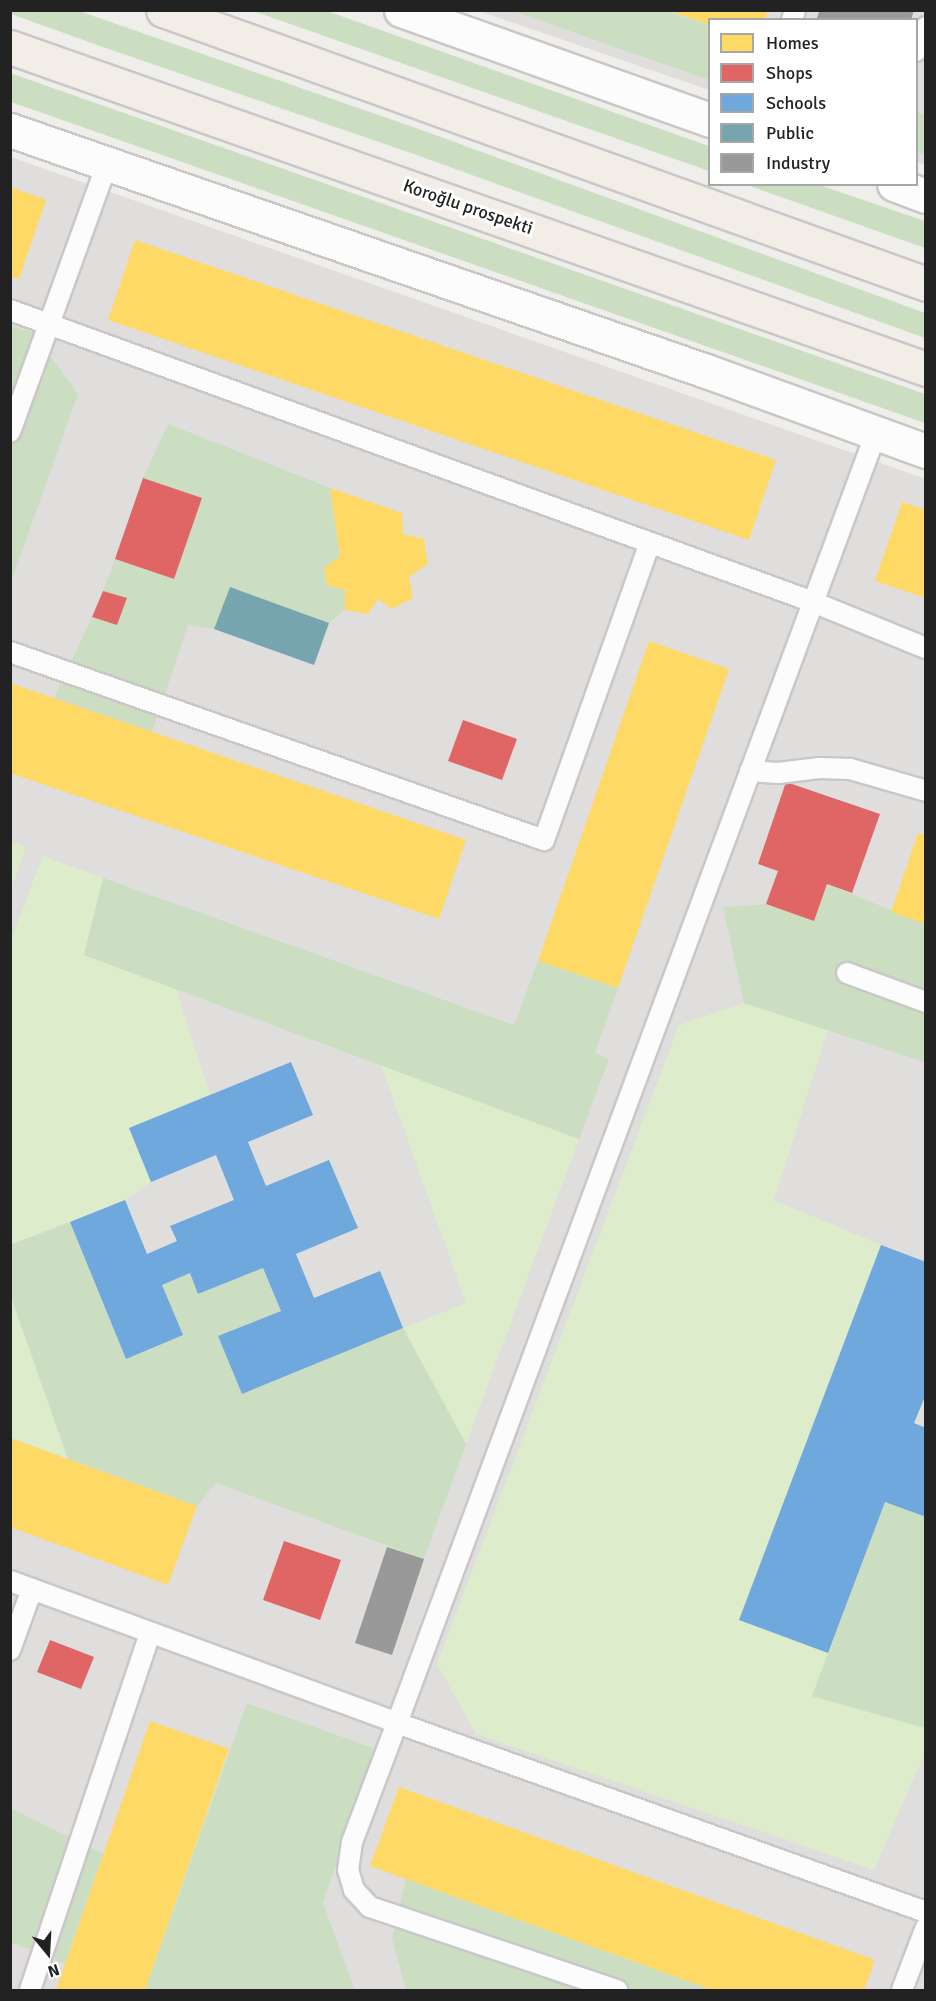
<!DOCTYPE html>
<html>
<head>
<meta charset="utf-8">
<style>
	body { margin:0 }
	#map { position:relative; width:936px; height:2001px; overflow:hidden; background:#f0eeeb; font-family:Signika,sans-serif }
	div>[style] { position:absolute }
	.residential>* { inset:0; background:#dfdedc }
	.grass>* { inset:0; background:#ddeccb }
	.forest>* { inset:0; background:#cbdec1 }
	.parking>* { inset:0; background:#e0dfde }
	.homes>* { inset:0; background:#ffd966 }
	.shops>* { inset:0; background:#e06666 }
	.schools>* { inset:0; background:#6fa8dc }
	.public>* { inset:0; background:#76a5af }
	.industry>* { inset:0; background:#999 }
	.roads { filter:drop-shadow(2px 0 #c9c8c7) drop-shadow(-2px 0 #c9c8c7) drop-shadow(0 2px #c9c8c7) drop-shadow(0 -2px #c9c8c7) }
	.lane>* { height:20px; margin:-10px; padding:0 10px; transform-origin:10px; border-radius:10px; background:#fdfcfc }
	.street>* { height:33px; margin:-16.5px; padding:0 16.5px; transform-origin:16.5px; border-radius:16.5px; background:#fdfcfc }
	.primary>* { height:33px; margin:-16.5px; padding:0 16.5px; transform-origin:16.5px; border-radius:16.5px; background:#f3ede7 }
	span { translate:-50% -50%; white-space:nowrap; text-align:center; line-height:1.15; -webkit-text-stroke:6px #fff; paint-order:stroke }
	.street-label { font-size:18px; color:#222 }
	.frame { position:absolute; inset:0; border:12px solid #222; pointer-events:none }
	.legend { position:absolute; left:708px; top:18px; width:210px; height:168px; box-sizing:border-box; background:#fff; border:2px solid #a7a7a7; margin:0; padding:8px 10px; list-style:none; font-size:18px; color:#222 }
	.legend li { display:flex; align-items:center; gap:12px; height:30px }
	.legend b { width:30px; border:2px solid #a7a7a7 }
	.north { position:absolute; left:18px; top:1923px; width:60px; height:60px; -webkit-text-stroke:4px #fff; paint-order:stroke; rotate:162deg; font-size:16px; font-weight:700; line-height:24px; text-align:center; color:#222 }
	.north::after { content:''; display:block; margin:auto; width:21px; height:27px; background:#222; clip-path:polygon(50% 0,100% 100%,50% 72%,0 100%) }
</style>
</head>
<body>
<div id="map">
	<div class="residential">
		<i style="clip-path:polygon(479px 11px,925px 11px,925px 165px,917px 162px,916px 20px,710px 20px,709px 90px)"></i>
		<i style="clip-path:polygon(11px 157px,926px 479px,925px 1990px,11px 1990px)"></i>
	</div>
	<div class="grass">
		<i style="clip-path:polygon(11px 841px,26px 847px,11px 889px,10px 841px)"></i>
		<i style="clip-path:polygon(43px 856px,103px 878px,84px 955px,176px 989px,210px 1094px,129px 1128px,151px 1182px,125px 1200px,11px 1245px,10px 942px)"></i>
		<i style="clip-path:polygon(744px 1003px,828px 1030px,774px 1200px,881px 1245px,739px 1619px,828px 1653px,813px 1696px,925px 1728px,925px 1752px,874px 1870px,476px 1734px,437px 1664px,679px 1025px)"></i>
		<i style="clip-path:polygon(381px 1065px,579px 1139px,466px 1444px,403px 1328px,466px 1303px)"></i>
		<i style="clip-path:polygon(11px 1297px,68px 1459px,11px 1438px)"></i>
	</div>
	<div class="forest">
		<i style="clip-path:polygon(10px 11px,79px 11px,416px 128px,925px 313px,925px 338px,411px 153px,103px 47px,11px 14px)"></i>
		<i style="clip-path:polygon(253px 11px,327px 11px,709px 146px,709px 171px)"></i>
		<i style="clip-path:polygon(513px 11px,666px 11px,709px 25px,709px 80px)"></i>
		<i style="clip-path:polygon(10px 73px,925px 394px,925px 423px,11px 102px)"></i>
		<i style="clip-path:polygon(916px 111px,925px 115px,925px 155px,917px 152px)"></i>
		<i style="clip-path:polygon(747px 185px,819px 185px,925px 221px,925px 248px)"></i>
		<i style="clip-path:polygon(11px 326px,32px 332px,78px 394px,11px 582px)"></i>
		<i style="clip-path:polygon(168px 424px,330px 488px,340px 556px,324px 568px,327px 585px,345px 590px,345px 610px,329px 623px,230px 587px,214px 629px,188px 625px,152px 732px,54px 698px,92px 617px,117px 625px,127px 598px,103px 591px,115px 559px,174px 579px,202px 498px,143px 478px)"></i>
		<i style="clip-path:polygon(103px 878px,514px 1025px,538px 961px,618px 988px,595px 1053px,609px 1059px,579px 1139px,84px 955px)"></i>
		<i style="clip-path:polygon(827px 884px,925px 924px,925px 1062px,744px 1003px,723px 907px,766px 904px,814px 921px)"></i>
		<i style="clip-path:polygon(70px 1222px,126px 1359px,182px 1335px,162px 1285px,190px 1273px,199px 1294px,263px 1268px,281px 1311px,218px 1336px,242px 1394px,403px 1328px,466px 1444px,424px 1559px,216px 1483px,197px 1506px,68px 1459px,11px 1297px,10px 1245px)"></i>
		<i style="clip-path:polygon(885px 1502px,925px 1517px,925px 1728px,812px 1696px)"></i>
		<i style="clip-path:polygon(247px 1703px,376px 1749px,323px 1903px,355px 1990px,145px 1990px)"></i>
		<i style="clip-path:polygon(10px 1808px,103px 1854px,65px 1964px,11px 1942px)"></i>
		<i style="clip-path:polygon(406px 1879px,712px 1990px,406px 1990px,392px 1938px)"></i>
	</div>
	<div class="parking">
		<i style="clip-path:polygon(841px 611px,925px 641px,925px 836px,880px 814px,786px 782px)"></i>
	</div>
	<div class="homes">
		<i style="clip-path:polygon(667px 10px,768px 10px,765px 20px,710px 20px,710px 25px)"></i>
		<i style="clip-path:polygon(10px 187px,46px 200px,19px 279px,10px 277px)"></i>
		<i style="clip-path:polygon(135px 240px,776px 460px,749px 540px,108px 320px)"></i>
		<i style="clip-path:polygon(330px 488px,402px 513px,403px 534px,424px 539px,428px 564px,409px 577px,413px 598px,392px 609px,378px 599px,368px 614px,345px 610px,345px 590px,327px 585px,324px 568px,340px 556px)"></i>
		<i style="clip-path:polygon(902px 502px,926px 510px,926px 598px,875px 581px)"></i>
		<i style="clip-path:polygon(649px 641px,729px 669px,618px 988px,538px 961px)"></i>
		<i style="clip-path:polygon(10px 683px,466px 840px,439px 919px,10px 773px)"></i>
		<i style="clip-path:polygon(918px 833px,926px 836px,926px 924px,891px 912px)"></i>
		<i style="clip-path:polygon(10px 1438px,197px 1506px,168px 1585px,10px 1527px)"></i>
		<i style="clip-path:polygon(150px 1721px,229px 1749px,145px 1990px,56px 1990px)"></i>
		<i style="clip-path:polygon(399px 1787px,875px 1960px,864px 1990px,712px 1990px,370px 1866px)"></i>
	</div>
	<div class="shops">
		<i style="clip-path:polygon(143px 478px,202px 498px,174px 579px,115px 559px)"></i>
		<i style="clip-path:polygon(103px 591px,127px 598px,117px 625px,92px 617px)"></i>
		<i style="clip-path:polygon(463px 720px,517px 739px,502px 780px,448px 761px)"></i>
		<i style="clip-path:polygon(786px 782px,880px 814px,852px 893px,827px 884px,814px 921px,766px 904px,778px 871px,758px 864px)"></i>
		<i style="clip-path:polygon(284px 1541px,341px 1560px,320px 1620px,263px 1600px)"></i>
		<i style="clip-path:polygon(50px 1640px,94px 1657px,81px 1689px,37px 1672px)"></i>
	</div>
	<div class="schools">
		<i style="clip-path:polygon(291px 1062px,313px 1115px,248px 1142px,266px 1186px,329px 1160px,358px 1228px,296px 1254px,314px 1298px,380px 1271px,403px 1328px,242px 1394px,218px 1336px,281px 1311px,263px 1268px,198px 1294px,190px 1273px,162px 1285px,183px 1335px,126px 1359px,70px 1222px,125px 1200px,147px 1254px,177px 1241px,170px 1226px,234px 1200px,216px 1155px,151px 1182px,129px 1128px)"></i>
		<i style="clip-path:polygon(881px 1245px,926px 1262px,926px 1394px,914px 1423px,926px 1428px,926px 1517px,885px 1502px,828px 1653px,739px 1620px)"></i>
	</div>
	<div class="public">
		<i style="clip-path:polygon(230px 587px,329px 623px,314px 665px,214px 629px)"></i>
	</div>
	<div class="industry">
		<i style="clip-path:polygon(820px 10px,914px 10px,911px 20px,816px 20px)"></i>
		<i style="clip-path:polygon(387px 1547px,424px 1559px,392px 1655px,355px 1643px)"></i>
	</div>
	<div class="roads">
		<div class="lane">
			<i style="left:792px;top:20px;width:10px;rotate:-73deg"></i>
			<i style="left:916px;top:51px;width:26px;rotate:-67deg"></i>
			<i style="left:10px;top:310px;width:854px;rotate:19.98deg"></i>
			<i style="left:813px;top:602px;width:122px;rotate:22.2deg"></i>
			<i style="left:10px;top:432px;width:285px;rotate:-70.1deg"></i>
			<i style="left:876px;top:433px;width:1376px;rotate:110.37deg"></i>
			<i style="left:397px;top:1723px;width:562px;rotate:19.66deg"></i>
			<i style="left:10px;top:652px;width:566px;rotate:19.4deg"></i>
			<i style="left:544px;top:840px;width:315px;rotate:-70.4deg"></i>
			<i style="left:750px;top:771px;width:28px;rotate:4deg"></i>
			<i style="left:778px;top:773px;width:42px;rotate:-6.8deg"></i>
			<i style="left:820px;top:768px;width:30px;rotate:2deg"></i>
			<i style="left:850px;top:769px;width:79px;rotate:16.1deg"></i>
			<i style="left:847px;top:973px;width:84px;rotate:20.2deg"></i>
			<i style="left:10px;top:1581px;width:412px;rotate:20.1deg"></i>
			<i style="left:397px;top:1723px;width:127px;rotate:110.7deg"></i>
			<i style="left:352px;top:1842px;width:28px;rotate:98deg"></i>
			<i style="left:348px;top:1870px;width:21px;rotate:73deg"></i>
			<i style="left:354px;top:1890px;width:23px;rotate:47deg"></i>
			<i style="left:370px;top:1907px;width:261px;rotate:18.6deg"></i>
			<i style="left:10px;top:1650px;width:65px;rotate:-70.2deg"></i>
			<i style="left:30px;top:1990px;width:377px;rotate:-71.4deg"></i>
			<i style="left:902px;top:1990px;width:67px;rotate:-69.1deg"></i>
		</div>
		<div class="street">
			<i style="left:401px;top:10px;width:328px;rotate:19.6deg"></i>
			<i style="left:10px;top:130px;width:737px;rotate:19.1deg"></i>
			<i style="left:706px;top:371px;width:234px;rotate:20deg"></i>
			<i style="left:894px;top:184px;width:34px;rotate:21deg"></i>
		</div>
		<div class="primary">
			<i style="left:163px;top:10px;width:811px;rotate:19.75deg"></i>
			<i style="left:10px;top:47px;width:971px;rotate:19.37deg"></i>
		</div>
	</div>
	<div class="street-label">
		<span style="left:468px;top:207px;rotate:19deg">Koroğlu prospekti</span>
	</div>
	<div class="frame"></div>
	<ul class="legend">
	<li><b style="height:16px;background:#ffd966"></b>Homes</li>
	<li><b style="height:16px;background:#e06666"></b>Shops</li>
	<li><b style="height:16px;background:#6fa8dc"></b>Schools</li>
	<li><b style="height:16px;background:#76a5af"></b>Public</li>
	<li><b style="height:16px;background:#999"></b>Industry</li>
	</ul>
	<div class="north">N</div>
</div>
</body>
</html>
